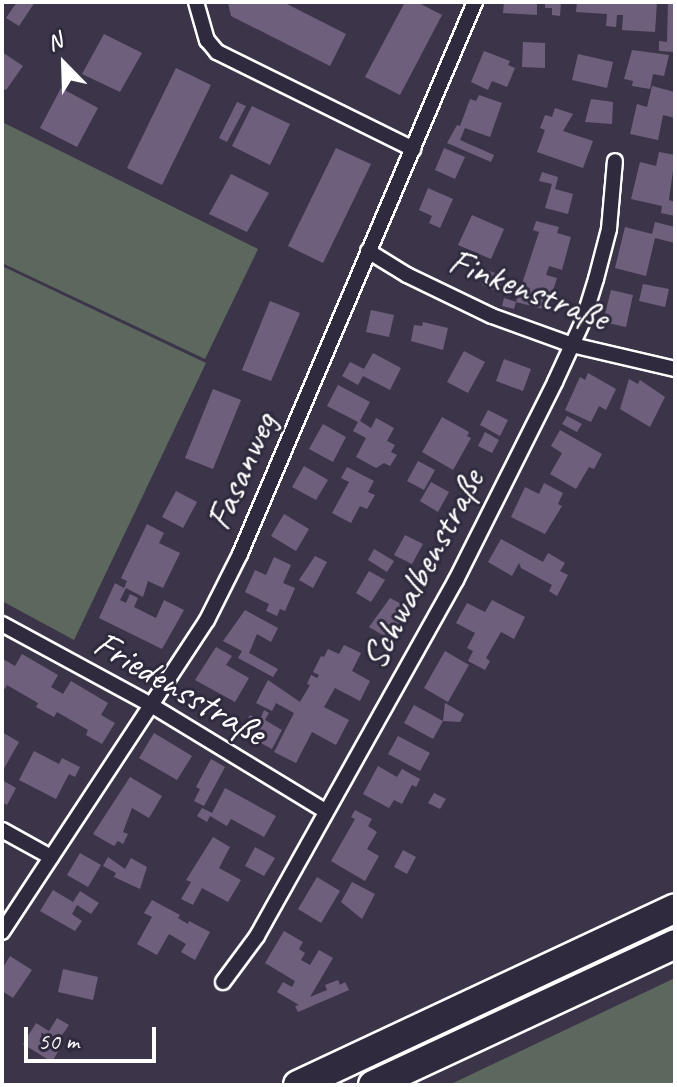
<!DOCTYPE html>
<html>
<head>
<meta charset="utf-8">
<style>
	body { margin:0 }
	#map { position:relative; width:677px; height:1087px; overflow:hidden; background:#3c354a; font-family:Caveat,sans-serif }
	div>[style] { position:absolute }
	.green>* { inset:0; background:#5c685d }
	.building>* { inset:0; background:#6e607c }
	.roads { filter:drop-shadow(2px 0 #fff) drop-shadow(-2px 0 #fff) drop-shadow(0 2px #fff) drop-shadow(0 -2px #fff) }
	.minor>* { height:14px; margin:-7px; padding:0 7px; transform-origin:7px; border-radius:7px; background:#2f2a3d }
	.motorway>* { height:28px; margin:-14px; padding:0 14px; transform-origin:14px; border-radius:14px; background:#2f2a3d }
	span { translate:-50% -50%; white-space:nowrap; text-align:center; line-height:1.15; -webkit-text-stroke:6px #2f2a3d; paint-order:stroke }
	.street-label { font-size:38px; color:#fff }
	.frame { position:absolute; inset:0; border:4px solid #fff; pointer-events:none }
	.north { position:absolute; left:24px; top:24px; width:80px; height:80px; -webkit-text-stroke:6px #2f2a3d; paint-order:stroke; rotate:337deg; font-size:22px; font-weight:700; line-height:32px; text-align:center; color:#fff }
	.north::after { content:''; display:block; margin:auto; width:28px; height:36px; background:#fff; clip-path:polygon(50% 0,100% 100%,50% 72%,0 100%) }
	.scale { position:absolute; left:24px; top:1027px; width:132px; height:36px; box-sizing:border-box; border:4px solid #fff; border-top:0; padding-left:10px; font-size:24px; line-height:28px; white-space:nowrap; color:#fff; -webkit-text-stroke:6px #2f2a3d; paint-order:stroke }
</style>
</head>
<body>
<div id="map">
	<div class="green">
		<i style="clip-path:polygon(2px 122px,258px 249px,205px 359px,2px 263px)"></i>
		<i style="clip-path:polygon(2px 266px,206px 363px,74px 640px,2px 601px)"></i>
		<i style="clip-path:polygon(675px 978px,675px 1085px,449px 1085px)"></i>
	</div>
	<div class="building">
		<i style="clip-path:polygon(17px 2px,35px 2px,19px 26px,6px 18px)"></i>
		<i style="clip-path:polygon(228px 2px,283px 2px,346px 34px,330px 66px,231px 16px)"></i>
		<i style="clip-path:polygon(405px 2px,417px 2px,442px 15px,400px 95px,365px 77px)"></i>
		<i style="clip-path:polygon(504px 2px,537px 2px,537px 15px,503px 13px)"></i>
		<i style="clip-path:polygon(545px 2px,561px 2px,560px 16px,552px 15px,552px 8px,545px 8px)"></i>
		<i style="clip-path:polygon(577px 2px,657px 2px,655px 32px,622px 30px,623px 15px,617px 15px,616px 27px,606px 26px,607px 14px,576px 12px)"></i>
		<i style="clip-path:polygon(668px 2px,675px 2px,675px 52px,659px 51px,659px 41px,667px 42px)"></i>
		<i style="clip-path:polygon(104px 34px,142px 53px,120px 92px,82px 74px)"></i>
		<i style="clip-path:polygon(523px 42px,545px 43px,545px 68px,522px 67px)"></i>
		<i style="clip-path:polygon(632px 50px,669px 55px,664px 76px,653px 74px,650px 89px,632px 86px,633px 81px,624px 79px)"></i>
		<i style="clip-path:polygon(484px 51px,510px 61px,508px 65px,515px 68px,507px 87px,492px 81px,488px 90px,471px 82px)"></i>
		<i style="clip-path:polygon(2px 52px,23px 66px,6px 90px,2px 88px)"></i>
		<i style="clip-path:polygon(578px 54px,613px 62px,607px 88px,572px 80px)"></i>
		<i style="clip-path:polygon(176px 68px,211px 85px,162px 185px,127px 168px)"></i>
		<i style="clip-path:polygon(652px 86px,675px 92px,675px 118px,663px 115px,658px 140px,630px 134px,637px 104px,647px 107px)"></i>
		<i style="clip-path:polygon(61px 88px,98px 108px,77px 147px,40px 128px)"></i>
		<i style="clip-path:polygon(479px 95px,502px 103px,490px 137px,465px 128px,460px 140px,494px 155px,491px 162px,447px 143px,457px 125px,460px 126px,470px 99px,476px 101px)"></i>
		<i style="clip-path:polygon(591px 99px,613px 102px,612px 124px,585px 122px)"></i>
		<i style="clip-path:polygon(237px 102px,246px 106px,227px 142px,219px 138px)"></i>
		<i style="clip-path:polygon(252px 106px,290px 124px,270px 165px,232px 146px)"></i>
		<i style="clip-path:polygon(555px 108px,573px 114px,563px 131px,593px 141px,583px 168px,537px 152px,545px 130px,540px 128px,545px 115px,552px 117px)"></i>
		<i style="clip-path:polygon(336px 148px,371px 164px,323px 263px,288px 246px)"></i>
		<i style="clip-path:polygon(444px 148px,465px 157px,455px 179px,435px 170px)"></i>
		<i style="clip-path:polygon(659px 152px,675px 155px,669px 200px,675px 202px,675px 216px,661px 213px,662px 206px,631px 199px,640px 162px,656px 166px)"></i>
		<i style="clip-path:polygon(542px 172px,558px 177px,555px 189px,573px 194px,568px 214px,545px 208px,552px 184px,539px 181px)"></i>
		<i style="clip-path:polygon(231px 174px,269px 193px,247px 232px,209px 214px)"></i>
		<i style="clip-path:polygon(428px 188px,453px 199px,440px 228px,429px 223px,432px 216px,419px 210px)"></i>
		<i style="clip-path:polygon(472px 215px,504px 229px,491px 259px,458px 245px)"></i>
		<i style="clip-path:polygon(536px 221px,559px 227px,557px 233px,571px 237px,562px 270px,549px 266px,546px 275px,557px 278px,547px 310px,516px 302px,514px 309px,502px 306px,504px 298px,516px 302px,539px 232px,533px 230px)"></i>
		<i style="clip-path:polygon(655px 222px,675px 227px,675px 243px,655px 238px,646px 276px,615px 268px,625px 227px,652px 234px)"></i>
		<i style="clip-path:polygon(489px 271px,505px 276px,498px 292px,482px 285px)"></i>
		<i style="clip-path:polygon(643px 284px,669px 289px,665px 307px,639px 301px)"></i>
		<i style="clip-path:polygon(611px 290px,633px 295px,626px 327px,603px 322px)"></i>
		<i style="clip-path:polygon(270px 301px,300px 313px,271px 381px,242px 370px)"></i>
		<i style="clip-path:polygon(371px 310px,394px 315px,389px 337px,366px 332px)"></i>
		<i style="clip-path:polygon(423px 322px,448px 328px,443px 350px,411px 341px,414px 325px,422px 326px)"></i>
		<i style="clip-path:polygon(464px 351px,485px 362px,468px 393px,447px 382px)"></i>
		<i style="clip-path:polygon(373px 353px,401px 368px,390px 390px,363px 376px,358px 385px,342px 376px,350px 362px,364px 369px)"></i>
		<i style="clip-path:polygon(504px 359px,531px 369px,523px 391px,496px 381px)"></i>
		<i style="clip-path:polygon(588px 373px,616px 389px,606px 410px,599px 406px,591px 422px,565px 410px,580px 377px,585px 380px)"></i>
		<i style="clip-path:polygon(629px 379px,638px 384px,640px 380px,665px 397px,650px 427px,620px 409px)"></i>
		<i style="clip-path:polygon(338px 385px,370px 402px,360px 421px,371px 428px,376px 418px,394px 428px,387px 441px,395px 445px,391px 452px,397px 455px,390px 466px,384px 463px,376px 468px,356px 457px,366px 438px,353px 431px,358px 422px,327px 406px)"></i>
		<i style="clip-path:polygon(213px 389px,241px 400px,213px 469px,185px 458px)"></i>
		<i style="clip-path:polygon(488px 410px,508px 420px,500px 436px,480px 425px)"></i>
		<i style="clip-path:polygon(567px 416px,582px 424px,577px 432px,562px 424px)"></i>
		<i style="clip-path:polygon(442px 417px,469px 432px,467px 436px,471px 438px,453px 470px,422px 452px)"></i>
		<i style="clip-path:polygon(323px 424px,346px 437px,333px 462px,309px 449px)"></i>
		<i style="clip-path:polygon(560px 430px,602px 454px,594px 469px,589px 467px,576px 489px,550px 474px,562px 453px,551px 446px)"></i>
		<i style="clip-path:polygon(485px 432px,499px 440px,492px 453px,478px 446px)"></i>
		<i style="clip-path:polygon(418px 461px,435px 470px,424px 490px,407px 481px)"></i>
		<i style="clip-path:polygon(304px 466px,328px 480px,316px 500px,292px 487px)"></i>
		<i style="clip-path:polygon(347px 467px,374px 481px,368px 492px,375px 495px,367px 509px,360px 506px,351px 523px,332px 513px,349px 482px,341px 478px)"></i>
		<i style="clip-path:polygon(431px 482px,449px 492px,438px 512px,420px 501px)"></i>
		<i style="clip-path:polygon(544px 483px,563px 493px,558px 504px,562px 506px,545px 534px,511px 517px,525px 487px,539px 494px)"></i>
		<i style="clip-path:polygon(176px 491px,197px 502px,183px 528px,162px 517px)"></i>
		<i style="clip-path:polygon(284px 514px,309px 529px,296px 551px,271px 536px)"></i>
		<i style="clip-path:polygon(147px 524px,164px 533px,159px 543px,180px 553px,163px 588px,148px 581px,143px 597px,126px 588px,120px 600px,126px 603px,130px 594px,138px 598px,134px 607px,156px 618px,164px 600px,184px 610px,162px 649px,99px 618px,115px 583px,124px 588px,127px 581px,121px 578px)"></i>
		<i style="clip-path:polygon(405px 535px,423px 544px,412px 564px,394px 555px)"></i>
		<i style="clip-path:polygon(501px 539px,543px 562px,548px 553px,565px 563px,560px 571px,568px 575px,557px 596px,549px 591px,552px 585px,521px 568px,519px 563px,512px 576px,488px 562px)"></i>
		<i style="clip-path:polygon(374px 549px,394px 561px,387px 572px,368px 560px)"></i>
		<i style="clip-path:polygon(315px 556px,327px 562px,313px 588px,299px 580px)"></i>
		<i style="clip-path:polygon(274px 557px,291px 565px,283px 583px,295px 588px,285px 611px,280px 609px,277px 616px,266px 611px,269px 604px,245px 592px,255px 570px,266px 575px)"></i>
		<i style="clip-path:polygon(369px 571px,385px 580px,371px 602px,356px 593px)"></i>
		<i style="clip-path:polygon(390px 598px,411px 609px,393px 641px,369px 627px)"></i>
		<i style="clip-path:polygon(492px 600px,525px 617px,514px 639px,501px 632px,486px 658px,490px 661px,485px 670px,468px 661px,473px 651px,467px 648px,475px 633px,456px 623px,467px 603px,485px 612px)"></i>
		<i style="clip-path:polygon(245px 610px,278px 628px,271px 642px,257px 634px,249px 653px,278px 669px,273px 677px,238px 658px,242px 651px,223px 641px)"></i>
		<i style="clip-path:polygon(344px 645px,361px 653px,352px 671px,370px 681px,360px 701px,335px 688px,324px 707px,349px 720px,336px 745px,312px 732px,296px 763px,274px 752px,294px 713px,276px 703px,272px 711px,256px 703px,268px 680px,300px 702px,310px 685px,307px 684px,311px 675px,317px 678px,319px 675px,313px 672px,321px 656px,324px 657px,328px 649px,339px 654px)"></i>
		<i style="clip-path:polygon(216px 647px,232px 656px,226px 665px,249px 678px,235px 702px,195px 680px)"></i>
		<i style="clip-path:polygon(445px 651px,469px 665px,448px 702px,424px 688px)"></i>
		<i style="clip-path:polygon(22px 654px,58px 675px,51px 687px,63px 694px,71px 681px,108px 703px,101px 715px,115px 723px,102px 744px,86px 735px,88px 730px,57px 712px,54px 717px,36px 707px,38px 703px,7px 685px,5px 689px,2px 687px,3px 659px,15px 666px)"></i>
		<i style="clip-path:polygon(445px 703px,464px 714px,460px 722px,443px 721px)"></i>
		<i style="clip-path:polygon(414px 705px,443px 721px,433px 739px,404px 723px)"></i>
		<i style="clip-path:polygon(264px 710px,269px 713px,265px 720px,282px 730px,272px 749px,240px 732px,250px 715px,260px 720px)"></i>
		<i style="clip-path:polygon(2px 732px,19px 742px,2px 772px)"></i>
		<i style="clip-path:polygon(154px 733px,192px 756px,177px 780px,139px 758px)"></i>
		<i style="clip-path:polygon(398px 736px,430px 753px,420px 771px,388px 754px)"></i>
		<i style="clip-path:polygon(34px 751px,59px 764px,62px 758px,80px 767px,75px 777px,69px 774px,56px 799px,19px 780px)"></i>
		<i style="clip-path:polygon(211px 759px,225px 767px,204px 806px,194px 801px,200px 789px,196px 787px)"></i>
		<i style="clip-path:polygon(378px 766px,397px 777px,402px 769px,420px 779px,416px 787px,412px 785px,402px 804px,394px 800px,389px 808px,363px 794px)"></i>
		<i style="clip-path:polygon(130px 777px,162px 796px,149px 818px,132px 808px,123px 832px,128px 834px,123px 844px,118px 841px,114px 846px,93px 834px)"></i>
		<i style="clip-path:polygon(2px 780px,16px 788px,7px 805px,2px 802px)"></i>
		<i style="clip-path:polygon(225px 788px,276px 816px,264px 837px,231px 819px,227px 826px,210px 816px,207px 822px,197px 816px,202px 808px,212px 813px)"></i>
		<i style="clip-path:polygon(434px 793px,446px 799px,440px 809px,428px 803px)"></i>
		<i style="clip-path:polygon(355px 810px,372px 819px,368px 826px,377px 832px,367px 849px,379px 856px,365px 881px,331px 861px,355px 819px,351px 817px)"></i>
		<i style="clip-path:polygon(213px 837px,230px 847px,219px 868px,241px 880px,228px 902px,202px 888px,193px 905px,181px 899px,191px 882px,186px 880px)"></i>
		<i style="clip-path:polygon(255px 847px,275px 858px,264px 876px,245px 866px)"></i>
		<i style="clip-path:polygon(403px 850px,416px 857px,407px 874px,394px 867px)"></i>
		<i style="clip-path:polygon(80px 853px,101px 865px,88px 887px,67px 875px)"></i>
		<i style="clip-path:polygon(108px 857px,125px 869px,131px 858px,147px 867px,140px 889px,114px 877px,116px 873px,103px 866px)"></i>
		<i style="clip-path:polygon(317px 877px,340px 891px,321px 923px,298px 909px)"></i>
		<i style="clip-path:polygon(352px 882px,375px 894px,362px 919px,341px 902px)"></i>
		<i style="clip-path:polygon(53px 890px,73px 902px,80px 891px,99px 903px,91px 914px,77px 905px,72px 914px,82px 921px,75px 931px,40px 911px)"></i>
		<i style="clip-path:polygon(152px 900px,180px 915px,178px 918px,188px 924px,189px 921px,210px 932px,195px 960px,181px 952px,186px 944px,169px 934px,157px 955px,137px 944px,152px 917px,144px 913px)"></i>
		<i style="clip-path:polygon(284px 931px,303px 942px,299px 949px,305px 953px,301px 960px,310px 965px,319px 950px,333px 958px,310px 997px,327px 990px,325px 985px,338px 980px,340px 985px,345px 982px,349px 990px,298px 1012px,295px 1006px,299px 1005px,277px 992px,283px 982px,292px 987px,295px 981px,265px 963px)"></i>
		<i style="clip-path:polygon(10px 956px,32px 970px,13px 998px,2px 991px,2px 969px)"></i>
		<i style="clip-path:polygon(63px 969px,98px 977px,93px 1000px,58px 992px)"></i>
		<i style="clip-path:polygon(57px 1018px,69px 1025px,60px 1038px,64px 1041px,52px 1062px,23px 1044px,36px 1023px,49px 1031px)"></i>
	</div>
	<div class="roads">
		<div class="minor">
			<i style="left:196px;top:2px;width:40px;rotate:74deg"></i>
			<i style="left:207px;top:40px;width:16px;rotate:50deg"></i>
			<i style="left:217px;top:52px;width:219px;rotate:26.3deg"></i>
			<i style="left:368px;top:251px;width:46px;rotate:31.6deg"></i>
			<i style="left:407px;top:275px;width:94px;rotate:25.8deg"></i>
			<i style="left:492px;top:316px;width:85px;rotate:19.9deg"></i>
			<i style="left:572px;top:345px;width:106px;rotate:13.1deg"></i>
			<i style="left:2px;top:624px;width:170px;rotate:28.5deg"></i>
			<i style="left:151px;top:705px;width:204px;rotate:31.3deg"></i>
			<i style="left:2px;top:830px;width:56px;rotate:28.9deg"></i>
			<i style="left:2px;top:932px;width:373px;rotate:-56.7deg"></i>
			<i style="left:207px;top:620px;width:74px;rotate:-63.4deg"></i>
			<i style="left:240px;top:554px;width:600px;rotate:-66.94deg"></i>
			<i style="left:223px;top:982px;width:57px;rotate:-53.5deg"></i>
			<i style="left:257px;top:936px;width:408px;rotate:-60.8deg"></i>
			<i style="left:456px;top:580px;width:221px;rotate:-63.4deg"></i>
			<i style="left:555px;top:382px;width:67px;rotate:-65.3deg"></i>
			<i style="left:583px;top:321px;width:44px;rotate:-72.8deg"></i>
			<i style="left:596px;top:279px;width:52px;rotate:-75.4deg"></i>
			<i style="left:609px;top:229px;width:68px;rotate:-85deg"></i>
		</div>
		<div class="motorway">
			<i style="left:298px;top:1085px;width:416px;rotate:-25.1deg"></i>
			<i style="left:373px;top:1085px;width:333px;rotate:-25deg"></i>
		</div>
	</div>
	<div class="street-label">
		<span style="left:529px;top:289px;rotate:21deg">Finkenstraße</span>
		<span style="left:241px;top:471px;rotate:-66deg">Fasanweg</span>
		<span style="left:422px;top:569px;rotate:-62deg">Schwalbenstraße</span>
		<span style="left:180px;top:688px;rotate:30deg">Friedensstraße</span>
	</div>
	<div class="frame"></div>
	<div class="north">N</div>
	<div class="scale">50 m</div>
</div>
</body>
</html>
